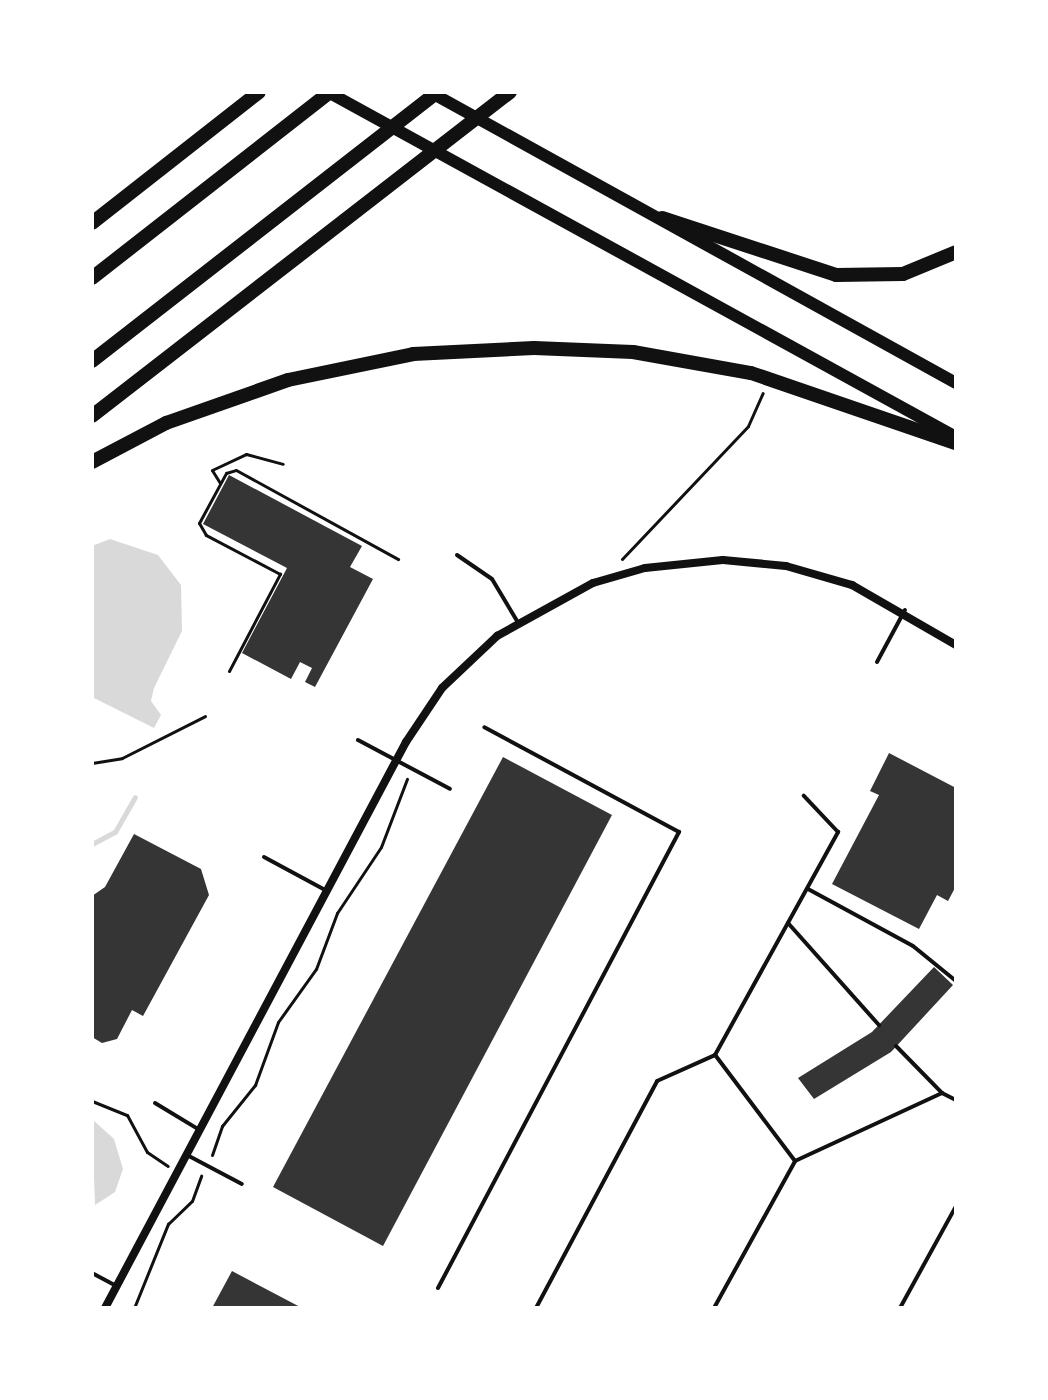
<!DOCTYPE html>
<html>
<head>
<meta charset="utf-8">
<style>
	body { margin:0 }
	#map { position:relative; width:1048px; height:1400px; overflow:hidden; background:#fff; font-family:Roboto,sans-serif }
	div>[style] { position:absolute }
	.water>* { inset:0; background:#d9d9d9 }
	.stream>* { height:5px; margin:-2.5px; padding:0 2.5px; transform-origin:2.5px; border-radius:2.5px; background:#d9d9d9 }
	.building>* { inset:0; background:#353535 }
	.path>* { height:3px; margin:-1.5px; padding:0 1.5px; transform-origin:1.5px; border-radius:1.5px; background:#111 }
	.service>* { height:4px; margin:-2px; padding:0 2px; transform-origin:2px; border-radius:2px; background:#111 }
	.minor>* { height:8px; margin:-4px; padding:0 4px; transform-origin:4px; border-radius:4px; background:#111 }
	.primary>* { height:12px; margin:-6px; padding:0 6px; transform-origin:6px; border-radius:6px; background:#111 }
	.motorway>* { height:14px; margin:-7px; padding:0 7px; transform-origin:7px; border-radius:7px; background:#111 }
	span { translate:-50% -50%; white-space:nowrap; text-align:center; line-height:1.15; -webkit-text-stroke:8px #fff; paint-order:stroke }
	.frame { position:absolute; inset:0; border:94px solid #fff; pointer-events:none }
</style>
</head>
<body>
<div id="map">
	<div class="water">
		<i style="clip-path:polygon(110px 539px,158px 555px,181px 585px,182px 631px,154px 688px,151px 701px,161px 715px,154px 728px,92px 697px,92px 546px)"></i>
		<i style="clip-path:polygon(92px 1119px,114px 1139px,123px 1169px,115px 1192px,95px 1205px)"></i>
	</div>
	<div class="stream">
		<i style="left:92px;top:844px;width:26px;rotate:-28deg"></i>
		<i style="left:115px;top:832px;width:40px;rotate:-60.3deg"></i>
	</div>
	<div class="building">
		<i style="clip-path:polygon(229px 475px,362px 546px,350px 567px,373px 579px,315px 687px,305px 682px,312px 668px,300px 662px,291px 679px,242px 653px,287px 568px,203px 524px)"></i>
		<i style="clip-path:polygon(889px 753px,956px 788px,956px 886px,948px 901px,937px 895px,919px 929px,832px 884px,879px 795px,870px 791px)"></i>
		<i style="clip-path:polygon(503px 757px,612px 815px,383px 1246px,273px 1187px)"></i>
		<i style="clip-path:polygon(134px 834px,201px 869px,209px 895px,143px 1016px,132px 1010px,117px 1039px,102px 1043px,92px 1037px,92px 896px,105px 887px)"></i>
		<i style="clip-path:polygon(934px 967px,953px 985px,891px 1052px,814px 1099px,798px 1078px,872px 1032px)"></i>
		<i style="clip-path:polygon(232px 1271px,302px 1308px,212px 1308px)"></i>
	</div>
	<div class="path">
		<i style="left:220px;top:483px;width:15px;rotate:-122deg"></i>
		<i style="left:212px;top:470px;width:38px;rotate:-25deg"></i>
		<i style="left:246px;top:454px;width:38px;rotate:15deg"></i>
		<i style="left:622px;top:559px;width:183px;rotate:-46.5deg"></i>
		<i style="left:748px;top:426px;width:36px;rotate:-66deg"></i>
		<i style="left:229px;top:671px;width:110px;rotate:-62.3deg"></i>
		<i style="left:280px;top:574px;width:84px;rotate:-152.2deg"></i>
		<i style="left:206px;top:535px;width:14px;rotate:-120deg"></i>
		<i style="left:199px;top:523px;width:57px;rotate:-61.6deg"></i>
		<i style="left:226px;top:473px;width:10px;rotate:-17deg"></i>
		<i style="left:236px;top:470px;width:185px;rotate:28.8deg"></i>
		<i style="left:92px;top:763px;width:30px;rotate:-9deg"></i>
		<i style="left:122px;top:758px;width:93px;rotate:-26.8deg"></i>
		<i style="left:92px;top:1101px;width:38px;rotate:22deg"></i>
		<i style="left:127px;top:1115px;width:42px;rotate:61.6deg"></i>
		<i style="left:147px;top:1152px;width:25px;rotate:34deg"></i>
		<i style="left:212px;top:1155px;width:31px;rotate:-71deg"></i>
		<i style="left:222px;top:1126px;width:53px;rotate:-51.2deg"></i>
		<i style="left:255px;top:1085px;width:67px;rotate:-69.9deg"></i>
		<i style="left:278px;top:1022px;width:65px;rotate:-54.4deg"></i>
		<i style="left:316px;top:969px;width:60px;rotate:-69.4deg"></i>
		<i style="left:337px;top:913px;width:79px;rotate:-56.3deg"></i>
		<i style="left:381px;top:847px;width:73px;rotate:-69.1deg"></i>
		<i style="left:134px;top:1308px;width:91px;rotate:-68deg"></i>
		<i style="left:168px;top:1224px;width:33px;rotate:-44deg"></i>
		<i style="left:192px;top:1201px;width:27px;rotate:-70deg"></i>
	</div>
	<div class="service">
		<i style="left:457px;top:555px;width:42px;rotate:34.4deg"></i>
		<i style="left:492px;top:579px;width:49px;rotate:59.2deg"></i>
		<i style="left:877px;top:662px;width:59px;rotate:-61.7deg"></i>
		<i style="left:358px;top:740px;width:104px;rotate:28deg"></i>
		<i style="left:264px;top:857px;width:69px;rotate:28.4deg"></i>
		<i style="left:808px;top:889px;width:119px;rotate:28.5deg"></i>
		<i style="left:913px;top:946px;width:55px;rotate:39.1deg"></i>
		<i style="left:788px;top:923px;width:137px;rotate:48.3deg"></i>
		<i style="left:896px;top:1046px;width:66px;rotate:45.6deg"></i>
		<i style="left:155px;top:1103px;width:50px;rotate:31.2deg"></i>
		<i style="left:187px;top:1155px;width:62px;rotate:27.8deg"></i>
		<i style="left:795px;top:1161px;width:133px;rotate:-127deg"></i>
		<i style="left:715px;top:1055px;width:255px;rotate:-61.1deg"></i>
		<i style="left:838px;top:832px;width:50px;rotate:-133.4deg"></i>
		<i style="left:92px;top:1273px;width:26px;rotate:28deg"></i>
		<i style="left:438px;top:1288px;width:516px;rotate:-62.14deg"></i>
		<i style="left:679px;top:832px;width:221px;rotate:-151.7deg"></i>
		<i style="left:536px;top:1308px;width:257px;rotate:-61.9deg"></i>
		<i style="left:657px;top:1081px;width:64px;rotate:-24.1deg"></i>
		<i style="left:714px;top:1308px;width:168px;rotate:-61.1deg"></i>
		<i style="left:795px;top:1161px;width:162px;rotate:-24.8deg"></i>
		<i style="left:942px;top:1093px;width:16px;rotate:27deg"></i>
		<i style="left:900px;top:1308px;width:116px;rotate:-61.2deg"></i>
	</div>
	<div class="minor">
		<i style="left:105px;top:1308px;width:641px;rotate:-62deg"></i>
		<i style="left:406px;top:742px;width:65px;rotate:-56.3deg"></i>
		<i style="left:442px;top:688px;width:76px;rotate:-43.4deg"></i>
		<i style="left:497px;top:636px;width:110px;rotate:-28.9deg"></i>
		<i style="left:593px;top:583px;width:54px;rotate:-16.1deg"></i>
		<i style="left:645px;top:568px;width:78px;rotate:-5.9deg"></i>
		<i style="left:723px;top:560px;width:63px;rotate:5.4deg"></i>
		<i style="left:786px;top:566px;width:69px;rotate:16.1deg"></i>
		<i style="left:852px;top:585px;width:120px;rotate:30deg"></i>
	</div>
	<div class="primary">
		<i style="left:328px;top:92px;width:717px;rotate:28.78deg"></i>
		<i style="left:430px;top:92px;width:601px;rotate:28.95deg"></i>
	</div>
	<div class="motorway">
		<i style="left:662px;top:218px;width:183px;rotate:18.1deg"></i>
		<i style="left:836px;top:275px;width:67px;rotate:-0.9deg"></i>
		<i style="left:903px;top:274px;width:57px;rotate:-22.5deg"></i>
		<i style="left:92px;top:223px;width:212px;rotate:-38.1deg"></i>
		<i style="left:92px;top:278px;width:302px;rotate:-38deg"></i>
		<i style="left:92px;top:361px;width:437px;rotate:-37.9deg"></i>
		<i style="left:92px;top:416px;width:529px;rotate:-37.78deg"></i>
		<i style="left:92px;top:462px;width:84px;rotate:-27.8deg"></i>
		<i style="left:166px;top:423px;width:129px;rotate:-19.4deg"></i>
		<i style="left:288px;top:380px;width:128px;rotate:-11.7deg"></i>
		<i style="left:413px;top:354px;width:121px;rotate:-2.8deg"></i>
		<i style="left:534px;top:348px;width:99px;rotate:2.3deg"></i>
		<i style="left:633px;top:352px;width:120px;rotate:10.1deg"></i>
		<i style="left:751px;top:373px;width:217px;rotate:18.9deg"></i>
	</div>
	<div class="frame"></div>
</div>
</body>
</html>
